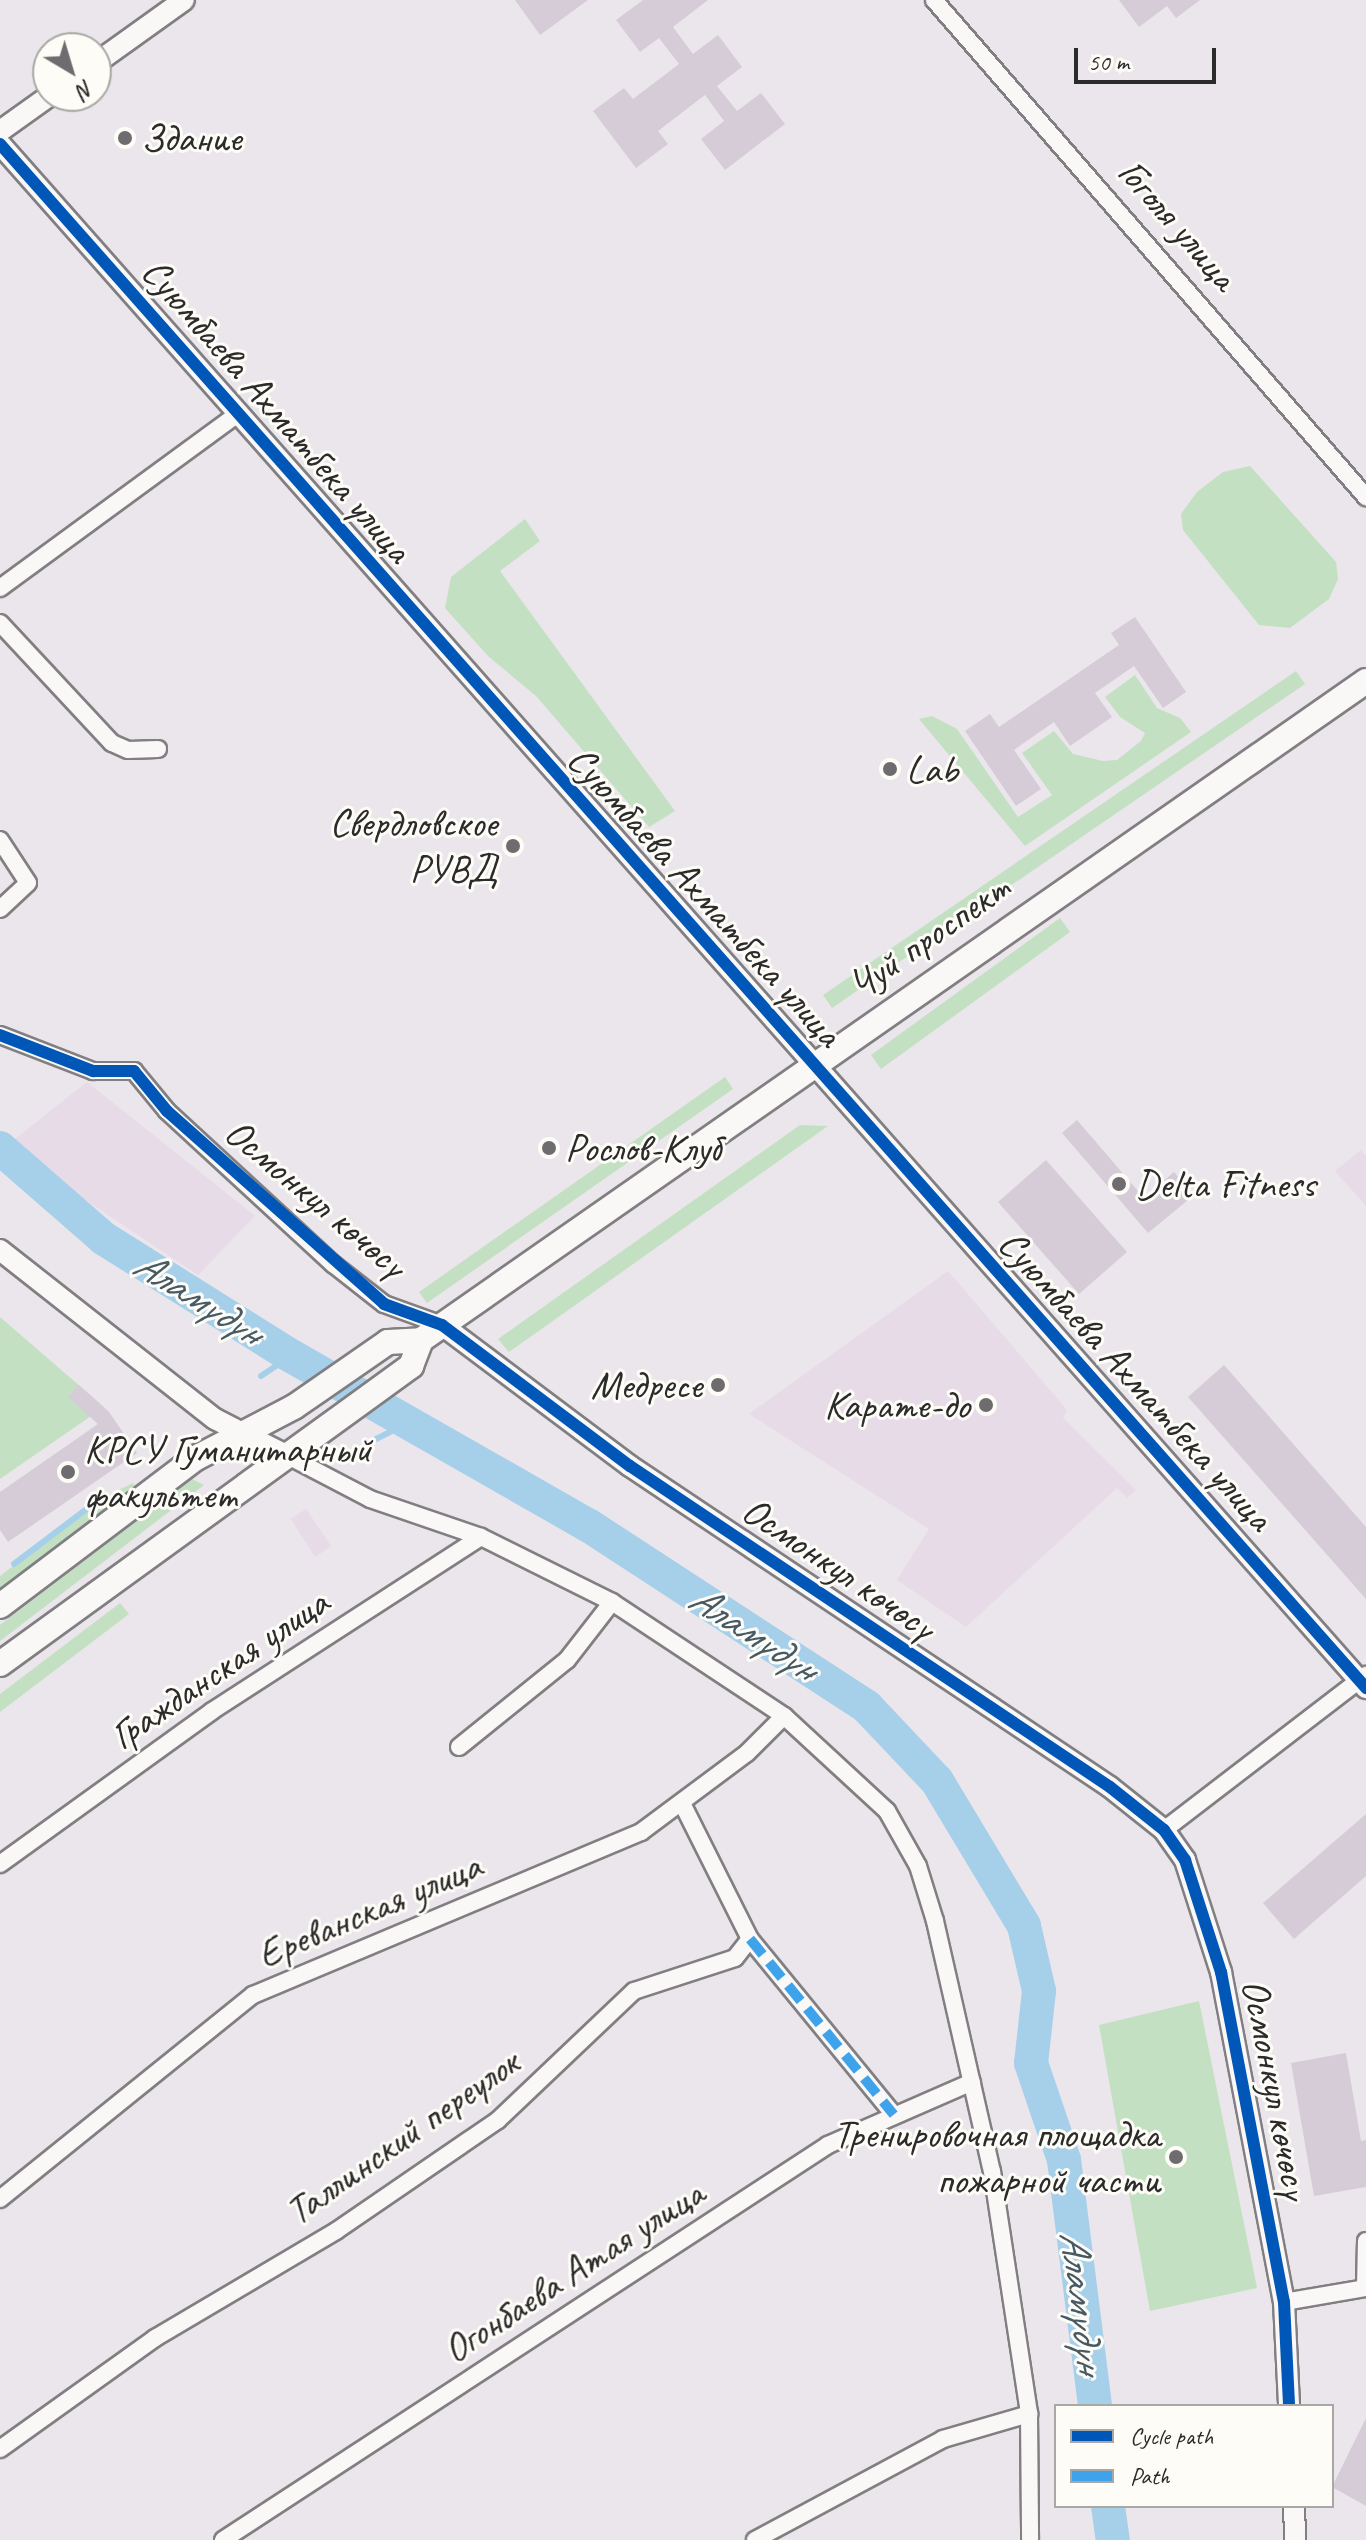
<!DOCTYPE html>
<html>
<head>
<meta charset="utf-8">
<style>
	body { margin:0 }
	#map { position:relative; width:1366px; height:2540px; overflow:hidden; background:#ebe6eb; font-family:Caveat,sans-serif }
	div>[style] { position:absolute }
	.built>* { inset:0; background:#e7dbe8 }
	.green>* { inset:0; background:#c3e0c2 }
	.stream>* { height:6px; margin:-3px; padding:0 3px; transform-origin:3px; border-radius:3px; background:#a6d0ea }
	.river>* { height:34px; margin:-17px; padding:0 17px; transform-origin:17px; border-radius:17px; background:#a6d0ea }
	.building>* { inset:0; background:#d5ccd7 }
	.roads { filter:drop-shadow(2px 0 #817f81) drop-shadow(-2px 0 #817f81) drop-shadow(0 2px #817f81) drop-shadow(0 -2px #817f81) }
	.minor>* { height:16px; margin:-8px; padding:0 8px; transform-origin:8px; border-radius:8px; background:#f9f8f7 }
	.tertiary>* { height:20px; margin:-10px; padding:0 10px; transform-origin:10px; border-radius:10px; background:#f9f8f7 }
	.primary>* { height:24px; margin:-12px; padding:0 12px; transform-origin:12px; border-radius:12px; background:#f9f8f7 }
	.quiet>* { height:10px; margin-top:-5px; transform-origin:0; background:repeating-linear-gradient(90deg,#3ea3eb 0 20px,transparent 0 30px) }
	.cycleway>* { height:12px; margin:-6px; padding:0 6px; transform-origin:6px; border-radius:6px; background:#0057b8 }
	.dots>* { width:22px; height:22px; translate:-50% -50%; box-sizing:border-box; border:4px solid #fdfcf7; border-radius:50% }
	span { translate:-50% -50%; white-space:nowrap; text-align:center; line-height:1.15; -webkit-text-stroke:6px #fdfcf7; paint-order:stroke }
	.poi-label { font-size:40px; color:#2b2b2b }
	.left { translate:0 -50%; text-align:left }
	.right { translate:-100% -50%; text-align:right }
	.street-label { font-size:40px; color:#2b2b2b }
	.water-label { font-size:42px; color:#475a64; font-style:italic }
	.legend { position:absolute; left:1054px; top:2404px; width:280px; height:104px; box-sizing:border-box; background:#fdfcf7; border:2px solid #a9a8a5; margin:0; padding:10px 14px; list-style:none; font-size:24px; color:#2b2b2b }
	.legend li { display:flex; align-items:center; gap:16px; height:40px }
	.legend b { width:40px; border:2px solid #a9a8a5 }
	.north { position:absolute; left:32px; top:32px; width:80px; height:80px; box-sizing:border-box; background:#fdfcf7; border:2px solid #a9a8a5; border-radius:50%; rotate:142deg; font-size:22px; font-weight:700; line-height:32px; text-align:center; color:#2b2b2b }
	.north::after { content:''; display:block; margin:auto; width:28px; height:36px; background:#6e6c6e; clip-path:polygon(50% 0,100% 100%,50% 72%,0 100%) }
	.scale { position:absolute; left:1074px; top:48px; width:142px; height:36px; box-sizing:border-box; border:4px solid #2b2b2b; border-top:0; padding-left:10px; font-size:24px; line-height:28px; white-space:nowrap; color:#2b2b2b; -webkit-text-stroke:6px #fdfcf7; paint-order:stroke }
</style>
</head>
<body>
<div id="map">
	<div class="built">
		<i style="clip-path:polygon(87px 1082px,255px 1216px,198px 1275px,72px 1191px,15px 1139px)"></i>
		<i style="clip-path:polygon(1361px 1150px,1366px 1156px,1366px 1206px,1335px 1171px)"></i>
		<i style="clip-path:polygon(948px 1271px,1067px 1410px,1063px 1418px,1136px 1490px,1127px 1498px,1117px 1488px,966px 1627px,897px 1580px,929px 1529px,749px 1414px)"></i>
		<i style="clip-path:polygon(306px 1509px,331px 1546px,315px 1557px,291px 1519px)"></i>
	</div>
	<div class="green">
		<i style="clip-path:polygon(1250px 466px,1336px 562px,1338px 579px,1329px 599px,1290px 628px,1259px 625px,1183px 530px,1181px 514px,1197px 492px,1223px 472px)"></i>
		<i style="clip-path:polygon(525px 519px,540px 541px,500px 571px,675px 811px,649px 827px,536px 696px,488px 656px,445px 608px,451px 577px)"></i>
		<i style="clip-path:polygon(1296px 671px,1305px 684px,832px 1008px,823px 995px)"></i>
		<i style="clip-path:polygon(1135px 675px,1157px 708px,1180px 718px,1191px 732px,1025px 846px,919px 719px,932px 716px,957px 729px,1018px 817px,1052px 795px,1022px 753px,1054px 731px,1073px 754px,1103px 761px,1117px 760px,1141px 741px,1145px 733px,1120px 717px,1105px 697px)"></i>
		<i style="clip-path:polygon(1060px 918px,1070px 932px,881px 1069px,871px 1055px)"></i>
		<i style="clip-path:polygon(725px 1077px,733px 1089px,427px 1303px,419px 1292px)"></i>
		<i style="clip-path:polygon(800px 1125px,828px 1126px,509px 1352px,498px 1339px)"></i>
		<i style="clip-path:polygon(0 1317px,104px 1407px,0 1479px)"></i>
		<i style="clip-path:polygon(192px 1479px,204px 1485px,0 1641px,0 1625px)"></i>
		<i style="clip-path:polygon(133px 1483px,136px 1490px,0 1592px,0 1576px,100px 1499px)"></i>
		<i style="clip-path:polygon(120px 1603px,129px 1614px,0 1712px,0 1694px)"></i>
		<i style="clip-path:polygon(1199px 2001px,1257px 2288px,1150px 2311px,1099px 2025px)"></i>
	</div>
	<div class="stream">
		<i style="left:261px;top:1376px;width:36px;rotate:-34deg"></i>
		<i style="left:372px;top:1441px;width:40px;rotate:-26.6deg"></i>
		<i style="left:14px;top:1564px;width:114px;rotate:-37.2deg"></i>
	</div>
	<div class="river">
		<i style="left:0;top:1148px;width:137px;rotate:41.1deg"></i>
		<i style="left:103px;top:1238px;width:216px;rotate:32.1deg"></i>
		<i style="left:286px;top:1353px;width:348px;rotate:29.7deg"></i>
		<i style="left:588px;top:1525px;width:333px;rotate:33.1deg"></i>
		<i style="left:867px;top:1707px;width:102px;rotate:46.6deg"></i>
		<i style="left:937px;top:1781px;width:169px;rotate:59deg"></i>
		<i style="left:1024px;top:1926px;width:67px;rotate:77deg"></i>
		<i style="left:1039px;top:1991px;width:72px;rotate:96.3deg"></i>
		<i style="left:1031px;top:2063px;width:102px;rotate:71.2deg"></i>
		<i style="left:1064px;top:2160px;width:248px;rotate:82.8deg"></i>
		<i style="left:1108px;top:2506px;width:34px;rotate:82deg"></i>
	</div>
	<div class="building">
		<i style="clip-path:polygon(515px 0,588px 0,540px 35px)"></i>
		<i style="clip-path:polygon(643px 0,708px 0,673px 27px,693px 54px,718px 35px,742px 67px,717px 86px,737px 111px,761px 93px,785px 124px,725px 170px,701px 139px,724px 121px,705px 95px,658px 131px,668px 144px,636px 168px,593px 111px,624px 88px,633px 99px,679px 64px,659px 38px,640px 52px,616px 20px)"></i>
		<i style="clip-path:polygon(1119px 0,1200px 0,1176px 18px,1167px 6px,1139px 27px)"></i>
		<i style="clip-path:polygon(1135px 617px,1186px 692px,1163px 708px,1134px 666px,1095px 693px,1112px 717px,1070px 746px,1054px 722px,1014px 750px,1041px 789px,1016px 806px,965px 731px,990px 714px,999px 727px,1119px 645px,1111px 633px)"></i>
		<i style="clip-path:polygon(1077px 1120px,1144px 1198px,1174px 1172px,1194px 1195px,1148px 1233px,1062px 1133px)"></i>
		<i style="clip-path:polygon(1046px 1160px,1127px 1252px,1079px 1294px,998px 1202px)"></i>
		<i style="clip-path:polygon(1224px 1365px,1366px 1527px,1366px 1599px,1188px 1397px)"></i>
		<i style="clip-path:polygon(79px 1385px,109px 1412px,137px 1453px,8px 1542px,0 1530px,0 1492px,98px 1424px,68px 1397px)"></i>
		<i style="clip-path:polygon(1366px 1814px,1366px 1876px,1294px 1939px,1263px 1903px)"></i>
		<i style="clip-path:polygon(1346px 2053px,1361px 2141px,1366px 2140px,1366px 2187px,1314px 2196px,1291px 2063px)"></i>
		<i style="clip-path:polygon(1366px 2418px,1366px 2506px,1332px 2487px)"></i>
	</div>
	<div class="roads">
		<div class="minor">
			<i style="left:934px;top:0;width:659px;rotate:49deg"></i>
			<i style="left:0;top:588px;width:295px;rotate:-36.2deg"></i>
			<i style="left:0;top:623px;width:164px;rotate:47deg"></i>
			<i style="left:112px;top:743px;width:17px;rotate:24deg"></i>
			<i style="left:128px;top:750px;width:30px;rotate:-2deg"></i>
			<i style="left:0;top:840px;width:51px;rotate:56.9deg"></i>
			<i style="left:28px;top:883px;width:38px;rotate:137deg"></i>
			<i style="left:0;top:1035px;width:100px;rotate:21.2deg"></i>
			<i style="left:93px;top:1071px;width:41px"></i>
			<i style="left:134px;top:1071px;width:52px;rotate:50.5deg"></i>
			<i style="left:167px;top:1111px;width:226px;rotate:42.7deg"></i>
			<i style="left:333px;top:1264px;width:65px;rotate:38.1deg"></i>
			<i style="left:384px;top:1304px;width:62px;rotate:19.9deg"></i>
			<i style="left:286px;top:1455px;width:95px;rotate:27.6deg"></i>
			<i style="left:370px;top:1499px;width:117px;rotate:18.9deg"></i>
			<i style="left:481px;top:1537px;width:146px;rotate:26.4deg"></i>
			<i style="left:612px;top:1602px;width:206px;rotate:33.5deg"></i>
			<i style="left:784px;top:1716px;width:140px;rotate:42.7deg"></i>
			<i style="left:887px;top:1811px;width:63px;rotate:60.6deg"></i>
			<i style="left:918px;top:1866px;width:58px;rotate:72.8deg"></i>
			<i style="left:935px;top:1921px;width:256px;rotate:77.2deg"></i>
			<i style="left:992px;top:2171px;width:246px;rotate:81.3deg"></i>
			<i style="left:1029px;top:2414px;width:126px;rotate:89.5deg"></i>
			<i style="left:459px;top:1747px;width:139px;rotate:-38.9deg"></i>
			<i style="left:567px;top:1660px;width:73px;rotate:-52.2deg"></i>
			<i style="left:1164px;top:1830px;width:255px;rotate:-37.5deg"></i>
			<i style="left:0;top:1864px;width:261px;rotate:-35.8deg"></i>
			<i style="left:212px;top:1711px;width:320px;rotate:-32.9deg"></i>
			<i style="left:750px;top:1939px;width:227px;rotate:50.7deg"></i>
			<i style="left:0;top:2199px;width:325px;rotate:-38.9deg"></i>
			<i style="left:253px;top:1995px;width:421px;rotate:-22.8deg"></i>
			<i style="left:641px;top:1832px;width:132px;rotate:-36.7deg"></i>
			<i style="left:747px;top:1753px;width:52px;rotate:-45deg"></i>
			<i style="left:1284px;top:2302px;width:82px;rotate:-9.8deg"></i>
			<i style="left:1365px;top:2288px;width:47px;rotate:-88.8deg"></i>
			<i style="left:0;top:2449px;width:191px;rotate:-35.6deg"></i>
			<i style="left:155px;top:2338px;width:210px;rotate:-30.6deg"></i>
			<i style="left:336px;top:2231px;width:196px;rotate:-34.4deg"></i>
			<i style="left:498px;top:2120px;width:187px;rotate:-43.5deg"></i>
			<i style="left:634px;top:1991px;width:106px;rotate:-18.1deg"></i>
			<i style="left:735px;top:1958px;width:24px;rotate:-52deg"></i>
			<i style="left:750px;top:1939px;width:152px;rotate:-116.6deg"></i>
			<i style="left:223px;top:2540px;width:723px;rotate:-33.14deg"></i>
			<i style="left:828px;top:2145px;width:157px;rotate:-23.6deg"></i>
			<i style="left:755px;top:2540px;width:213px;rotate:-28.2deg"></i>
			<i style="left:943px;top:2439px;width:90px;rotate:-16.2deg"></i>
		</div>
		<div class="tertiary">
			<i style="left:96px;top:63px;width:108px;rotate:-35.6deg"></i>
			<i style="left:0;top:131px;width:60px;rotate:-35.5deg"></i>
			<i style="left:0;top:144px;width:2062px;rotate:48.5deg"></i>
			<i style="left:0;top:1250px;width:273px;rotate:38.2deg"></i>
			<i style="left:215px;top:1419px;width:80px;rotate:26.9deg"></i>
			<i style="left:442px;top:1325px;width:235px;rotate:36.9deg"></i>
			<i style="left:630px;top:1466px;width:577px;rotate:33.77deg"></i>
			<i style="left:1110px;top:1787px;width:69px;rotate:38.5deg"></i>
			<i style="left:1164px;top:1830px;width:37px;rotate:55deg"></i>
			<i style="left:1185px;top:1860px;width:118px;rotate:72.2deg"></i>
			<i style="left:1221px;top:1972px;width:336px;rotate:79.2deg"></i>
			<i style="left:1284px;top:2302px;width:104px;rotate:87.2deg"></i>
			<i style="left:1294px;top:2506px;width:34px;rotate:88deg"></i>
		</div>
		<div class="primary">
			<i style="left:0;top:1606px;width:246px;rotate:-37.1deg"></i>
			<i style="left:196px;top:1458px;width:110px;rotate:-27.5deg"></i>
			<i style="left:294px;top:1407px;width:114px;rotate:-34.7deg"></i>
			<i style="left:388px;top:1342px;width:33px;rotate:-3deg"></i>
			<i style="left:421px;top:1340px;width:1152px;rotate:-34.89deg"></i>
			<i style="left:0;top:1664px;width:508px;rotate:-35.94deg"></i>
			<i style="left:411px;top:1366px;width:28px;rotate:-69deg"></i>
		</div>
	</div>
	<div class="quiet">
		<i style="left:750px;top:1939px;width:227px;rotate:50.7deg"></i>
	</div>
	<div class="cycleway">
		<i style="left:0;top:144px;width:2062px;rotate:48.5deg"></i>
		<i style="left:0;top:1035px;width:100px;rotate:21.2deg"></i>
		<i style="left:93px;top:1071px;width:41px"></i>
		<i style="left:134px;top:1071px;width:52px;rotate:50.5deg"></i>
		<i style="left:167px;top:1111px;width:290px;rotate:41.6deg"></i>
		<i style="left:384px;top:1304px;width:62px;rotate:19.9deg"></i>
		<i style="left:442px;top:1325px;width:235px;rotate:36.9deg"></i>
		<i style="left:630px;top:1466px;width:577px;rotate:33.77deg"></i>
		<i style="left:1110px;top:1787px;width:69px;rotate:38.5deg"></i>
		<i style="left:1164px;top:1830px;width:37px;rotate:55deg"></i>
		<i style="left:1185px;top:1860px;width:118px;rotate:72.2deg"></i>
		<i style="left:1221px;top:1972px;width:336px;rotate:79.2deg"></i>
		<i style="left:1284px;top:2302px;width:104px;rotate:87.2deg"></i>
	</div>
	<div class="dots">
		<i style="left:125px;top:138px;background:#6e6c6e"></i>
		<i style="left:890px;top:769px;background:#6e6c6e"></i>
		<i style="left:513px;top:846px;background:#6e6c6e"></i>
		<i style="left:549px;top:1148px;background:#6e6c6e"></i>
		<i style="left:1119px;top:1184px;background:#6e6c6e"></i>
		<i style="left:718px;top:1385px;background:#6e6c6e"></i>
		<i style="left:986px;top:1405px;background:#6e6c6e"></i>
		<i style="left:68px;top:1472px;background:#6e6c6e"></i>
		<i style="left:1176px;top:2157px;background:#6e6c6e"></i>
	</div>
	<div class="poi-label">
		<span class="left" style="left:141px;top:138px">Здание</span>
		<span class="left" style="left:906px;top:769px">Lab</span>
		<span class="right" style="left:497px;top:846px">Свердловское<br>РУВД</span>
		<span class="left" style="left:565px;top:1148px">Рослов-Клуб</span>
		<span class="left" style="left:1135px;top:1184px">Delta Fitness</span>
		<span class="right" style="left:702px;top:1385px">Медресе</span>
		<span class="right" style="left:970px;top:1405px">Карате-до</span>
		<span class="left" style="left:84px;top:1472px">КРСУ Гуманитарный<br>факультет</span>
		<span class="right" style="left:1160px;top:2157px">Тренировочная площадка<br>пожарной части</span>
	</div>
	<div class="street-label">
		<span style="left:1178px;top:224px;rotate:49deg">Гоголя улица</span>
		<span style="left:277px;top:410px;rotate:49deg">Суюмбаева Ахматбека улица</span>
		<span style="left:705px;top:896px;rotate:48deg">Суюмбаева Ахматбека улица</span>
		<span style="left:929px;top:936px;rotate:-35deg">Чуй проспект</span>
		<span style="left:316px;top:1198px;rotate:40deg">Осмонкул көчөсү</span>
		<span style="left:1136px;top:1380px;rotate:48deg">Суюмбаева Ахматбека улица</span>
		<span style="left:839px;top:1568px;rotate:34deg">Осмонкул көчөсү</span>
		<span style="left:219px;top:1669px;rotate:-34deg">Гражданская улица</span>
		<span style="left:369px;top:1910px;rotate:-23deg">Ереванская улица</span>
		<span style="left:1276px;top:2089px;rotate:79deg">Осмонкул көчөсү</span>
		<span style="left:402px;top:2137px;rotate:-35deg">Таллинский переулок</span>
		<span style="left:573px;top:2271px;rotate:-33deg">Огонбаева Атая улица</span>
	</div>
	<div class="water-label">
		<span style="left:198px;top:1298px;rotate:32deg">Аламүдүн</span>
		<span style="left:753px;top:1633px;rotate:33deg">Аламүдүн</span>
		<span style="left:1082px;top:2302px;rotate:83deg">Аламүдүн</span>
	</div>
	<ul class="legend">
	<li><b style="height:10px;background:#0057b8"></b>Cycle path</li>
	<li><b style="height:10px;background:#3ea3eb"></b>Path</li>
	</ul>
	<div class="north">N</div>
	<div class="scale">50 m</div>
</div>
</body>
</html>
